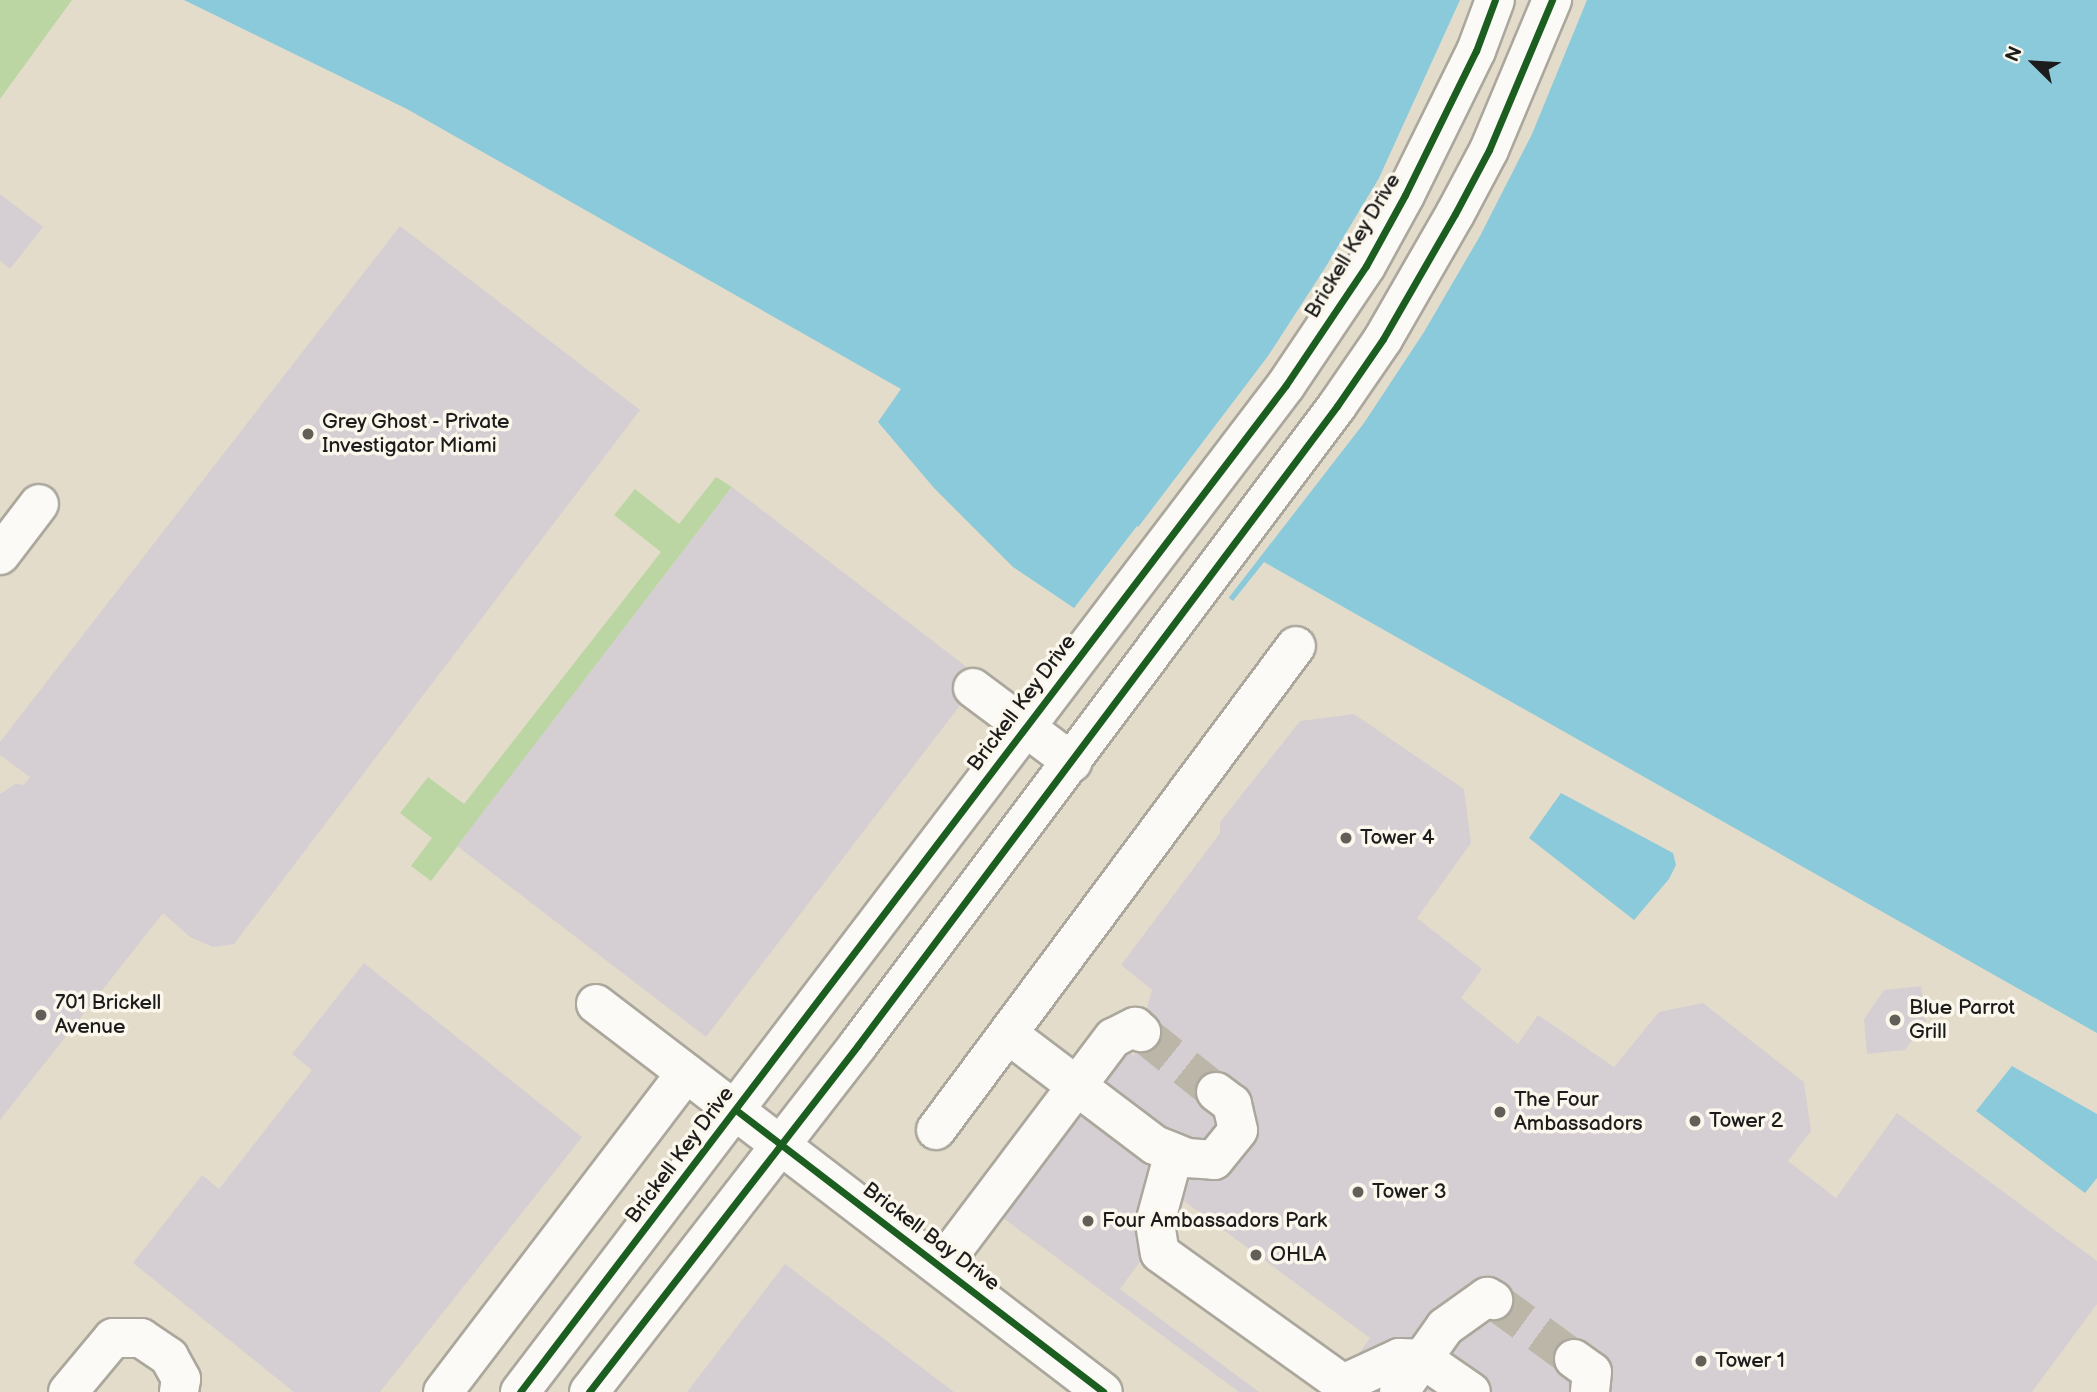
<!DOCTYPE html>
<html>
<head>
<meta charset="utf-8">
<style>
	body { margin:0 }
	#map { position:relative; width:2097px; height:1392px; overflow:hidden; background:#e3dccb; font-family:"Balsamiq Sans",sans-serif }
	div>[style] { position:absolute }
	.green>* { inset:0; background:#bcd6a3 }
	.water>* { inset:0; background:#8acadb }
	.pier>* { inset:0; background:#e3dccb }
	.building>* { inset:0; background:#d5cfd3 }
	.minor-tunnel>* { height:38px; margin-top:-19px; transform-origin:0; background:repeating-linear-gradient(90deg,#bbb6a8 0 38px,transparent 0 57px) }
	.roads { filter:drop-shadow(2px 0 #aba79c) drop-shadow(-2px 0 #aba79c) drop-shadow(0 2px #aba79c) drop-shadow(0 -2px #aba79c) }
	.minor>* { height:38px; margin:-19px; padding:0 19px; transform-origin:19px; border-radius:19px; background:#fbfaf7 }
	.cycleway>* { height:7px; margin:-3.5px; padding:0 3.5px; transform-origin:3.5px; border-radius:3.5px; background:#1b5e20 }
	.dots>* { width:19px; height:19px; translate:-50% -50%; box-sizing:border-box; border:4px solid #fbf7ec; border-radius:50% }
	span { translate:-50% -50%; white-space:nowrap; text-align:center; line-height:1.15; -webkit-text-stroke:7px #fbf7ec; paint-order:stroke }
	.street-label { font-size:21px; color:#1c1c1c }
	.poi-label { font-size:21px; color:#1c1c1c }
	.left { translate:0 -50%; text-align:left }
	.north { position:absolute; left:1999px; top:28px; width:70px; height:70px; -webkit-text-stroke:5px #fbf7ec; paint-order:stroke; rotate:294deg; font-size:19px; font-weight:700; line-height:28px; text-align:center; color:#1c1c1c }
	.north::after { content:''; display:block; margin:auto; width:24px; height:32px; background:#1c1c1c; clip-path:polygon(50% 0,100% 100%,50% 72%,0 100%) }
</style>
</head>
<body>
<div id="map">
	<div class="green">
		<i style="clip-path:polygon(0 0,72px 0,0 99px)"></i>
		<i style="clip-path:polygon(716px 477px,732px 487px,431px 881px,411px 866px,432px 838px,400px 813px,428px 777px,464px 804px,661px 552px,614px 515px,635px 489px,679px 524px)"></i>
	</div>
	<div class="water">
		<i style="clip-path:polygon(184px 0,2097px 0,2097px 1033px,1264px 562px,1233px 601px,1137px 526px,1074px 608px,1013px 567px,934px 488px,878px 422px,901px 389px,407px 109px)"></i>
		<i style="clip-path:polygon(1561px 793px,1673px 853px,1676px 865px,1669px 879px,1634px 920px,1529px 838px)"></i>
		<i style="clip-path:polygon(2012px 1066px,2097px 1114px,2097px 1178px,2085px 1193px,1976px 1111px)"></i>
	</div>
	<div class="pier">
		<i style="clip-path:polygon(1460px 0,1587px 0,1532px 134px,1480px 236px,1424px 332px,1364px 423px,1227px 600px,1136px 530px,1268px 356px,1325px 268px,1379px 178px)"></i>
	</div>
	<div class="building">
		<i style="clip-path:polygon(0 194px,43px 227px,10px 269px,0 261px)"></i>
		<i style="clip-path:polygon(400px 226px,640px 410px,234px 944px,213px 947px,190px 937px,163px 913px,0 1120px,0 794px,15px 784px,24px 785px,30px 777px,0 755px,0 742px)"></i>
		<i style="clip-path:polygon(732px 487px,981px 678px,706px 1037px,457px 846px)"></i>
		<i style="clip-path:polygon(1354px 714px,1464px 789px,1471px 843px,1417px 918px,1482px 969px,1461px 998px,1518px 1044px,1538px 1015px,1614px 1067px,1659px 1012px,1703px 1003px,1804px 1082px,1811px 1131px,1788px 1161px,1836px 1198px,1897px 1113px,2097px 1261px,2097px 1304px,2032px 1392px,1331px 1392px,1370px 1338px,1184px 1201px,1120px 1289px,1259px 1392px,1239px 1392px,969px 1193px,1113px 1038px,1134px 1056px,1152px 990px,1121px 965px,1220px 833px,1220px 822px,1300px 721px)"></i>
		<i style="clip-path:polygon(364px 963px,582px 1137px,380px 1392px,294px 1392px,133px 1263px,202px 1175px,219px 1189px,312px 1070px,292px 1054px)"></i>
		<i style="clip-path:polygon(1921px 986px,1926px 1021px,1905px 1050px,1867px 1054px,1864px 1019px,1884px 990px)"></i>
		<i style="clip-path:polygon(785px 1264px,954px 1392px,687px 1392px)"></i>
	</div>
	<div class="minor-tunnel">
		<i style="left:1141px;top:1032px;width:96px;rotate:38.7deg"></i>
		<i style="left:1493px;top:1300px;width:100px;rotate:36.1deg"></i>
	</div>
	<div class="roads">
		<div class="minor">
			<i style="left:0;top:555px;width:64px;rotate:-52.6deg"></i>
			<i style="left:973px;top:688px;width:124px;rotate:36.8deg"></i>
			<i style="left:596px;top:1004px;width:638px;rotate:37.43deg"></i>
			<i style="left:1008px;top:1034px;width:184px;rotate:37.1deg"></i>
			<i style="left:1155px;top:1145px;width:35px;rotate:22deg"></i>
			<i style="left:1187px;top:1158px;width:27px;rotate:4deg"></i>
			<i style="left:1214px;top:1160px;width:38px;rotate:-51deg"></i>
			<i style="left:1238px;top:1130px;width:27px;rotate:-103deg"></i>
			<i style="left:1232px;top:1104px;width:20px;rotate:-143deg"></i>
			<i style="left:936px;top:1130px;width:603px;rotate:-53.36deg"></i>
			<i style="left:1174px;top:1153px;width:73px;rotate:105.2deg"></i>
			<i style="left:1155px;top:1223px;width:30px;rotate:81deg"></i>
			<i style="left:1160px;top:1253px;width:225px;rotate:35.6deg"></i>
			<i style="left:1343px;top:1384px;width:62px;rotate:-24.9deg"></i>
			<i style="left:1399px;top:1358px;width:24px;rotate:2deg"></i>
			<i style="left:1423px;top:1359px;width:58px;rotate:34.5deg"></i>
			<i style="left:941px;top:1266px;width:286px;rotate:-53deg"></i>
			<i style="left:1113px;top:1038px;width:25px;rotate:-27deg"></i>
			<i style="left:1135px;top:1027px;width:8px;rotate:40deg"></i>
			<i style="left:1574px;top:1359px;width:22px;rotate:36deg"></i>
			<i style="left:1592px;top:1372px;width:20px;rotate:96deg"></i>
			<i style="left:68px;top:1392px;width:70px;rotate:-50.2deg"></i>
			<i style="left:113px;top:1338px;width:28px"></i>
			<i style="left:141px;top:1338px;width:34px;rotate:34deg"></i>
			<i style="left:169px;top:1357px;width:25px;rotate:61deg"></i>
			<i style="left:181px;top:1379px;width:13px;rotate:99deg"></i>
			<i style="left:443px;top:1392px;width:401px;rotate:-52.7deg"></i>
			<i style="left:520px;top:1392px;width:1265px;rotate:-52.74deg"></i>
			<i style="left:1286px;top:385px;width:143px;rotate:-56.1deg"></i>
			<i style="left:1366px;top:266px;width:81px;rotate:-61.2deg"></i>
			<i style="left:1405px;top:195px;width:161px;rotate:-63.8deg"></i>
			<i style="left:1476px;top:51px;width:54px;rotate:-69.6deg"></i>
			<i style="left:589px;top:1392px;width:439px;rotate:-52.2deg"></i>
			<i style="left:858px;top:1045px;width:799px;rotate:-53.14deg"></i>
			<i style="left:1337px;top:406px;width:81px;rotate:-55.5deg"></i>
			<i style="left:1383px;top:339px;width:144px;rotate:-60.1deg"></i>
			<i style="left:1455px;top:214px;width:72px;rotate:-62deg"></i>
			<i style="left:1489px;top:150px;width:163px;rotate:-67.2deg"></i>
			<i style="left:1399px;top:1392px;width:80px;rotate:-54.7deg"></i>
			<i style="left:1445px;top:1327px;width:52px;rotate:-35.5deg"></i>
			<i style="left:1487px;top:1297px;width:7px;rotate:27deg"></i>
		</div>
	</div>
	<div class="cycleway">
		<i style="left:736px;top:1110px;width:463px;rotate:37.5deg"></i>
		<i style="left:520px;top:1392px;width:1265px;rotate:-52.74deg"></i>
		<i style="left:1286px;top:385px;width:143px;rotate:-56.1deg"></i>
		<i style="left:1366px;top:266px;width:81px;rotate:-61.2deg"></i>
		<i style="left:1405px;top:195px;width:161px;rotate:-63.8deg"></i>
		<i style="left:1476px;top:51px;width:54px;rotate:-69.6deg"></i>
		<i style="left:589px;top:1392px;width:439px;rotate:-52.2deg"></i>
		<i style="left:858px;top:1045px;width:799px;rotate:-53.14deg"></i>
		<i style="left:1337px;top:406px;width:81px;rotate:-55.5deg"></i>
		<i style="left:1383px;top:339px;width:144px;rotate:-60.1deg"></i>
		<i style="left:1455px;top:214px;width:72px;rotate:-62deg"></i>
		<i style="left:1489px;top:150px;width:163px;rotate:-67.2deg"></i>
	</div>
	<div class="dots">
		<i style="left:308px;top:434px;background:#625f59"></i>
		<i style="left:1346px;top:838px;background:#625f59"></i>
		<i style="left:41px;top:1015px;background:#625f59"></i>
		<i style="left:1895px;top:1020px;background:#625f59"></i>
		<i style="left:1500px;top:1112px;background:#625f59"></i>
		<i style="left:1695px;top:1121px;background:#625f59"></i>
		<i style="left:1358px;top:1192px;background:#625f59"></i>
		<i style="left:1088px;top:1221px;background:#625f59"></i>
		<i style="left:1256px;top:1255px;background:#625f59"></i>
		<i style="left:1701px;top:1361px;background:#625f59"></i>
	</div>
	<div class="street-label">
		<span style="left:1353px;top:246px;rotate:-59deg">Brickell Key Drive</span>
		<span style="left:1022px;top:703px;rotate:-53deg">Brickell Key Drive</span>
		<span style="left:680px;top:1155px;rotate:-53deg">Brickell Key Drive</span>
		<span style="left:931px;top:1237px;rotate:37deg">Brickell Bay Drive</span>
	</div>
	<div class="poi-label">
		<span class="left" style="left:322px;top:434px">Grey Ghost - Private<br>Investigator Miami</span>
		<span class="left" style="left:1360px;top:838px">Tower 4</span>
		<span class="left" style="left:55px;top:1015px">701 Brickell<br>Avenue</span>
		<span class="left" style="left:1909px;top:1020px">Blue Parrot<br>Grill</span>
		<span class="left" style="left:1514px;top:1112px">The Four<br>Ambassadors</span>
		<span class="left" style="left:1709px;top:1121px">Tower 2</span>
		<span class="left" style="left:1372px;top:1192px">Tower 3</span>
		<span class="left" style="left:1102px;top:1221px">Four Ambassadors Park</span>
		<span class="left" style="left:1270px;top:1255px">OHLA</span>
		<span class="left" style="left:1715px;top:1361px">Tower 1</span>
	</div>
	<div class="north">N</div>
</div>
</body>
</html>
